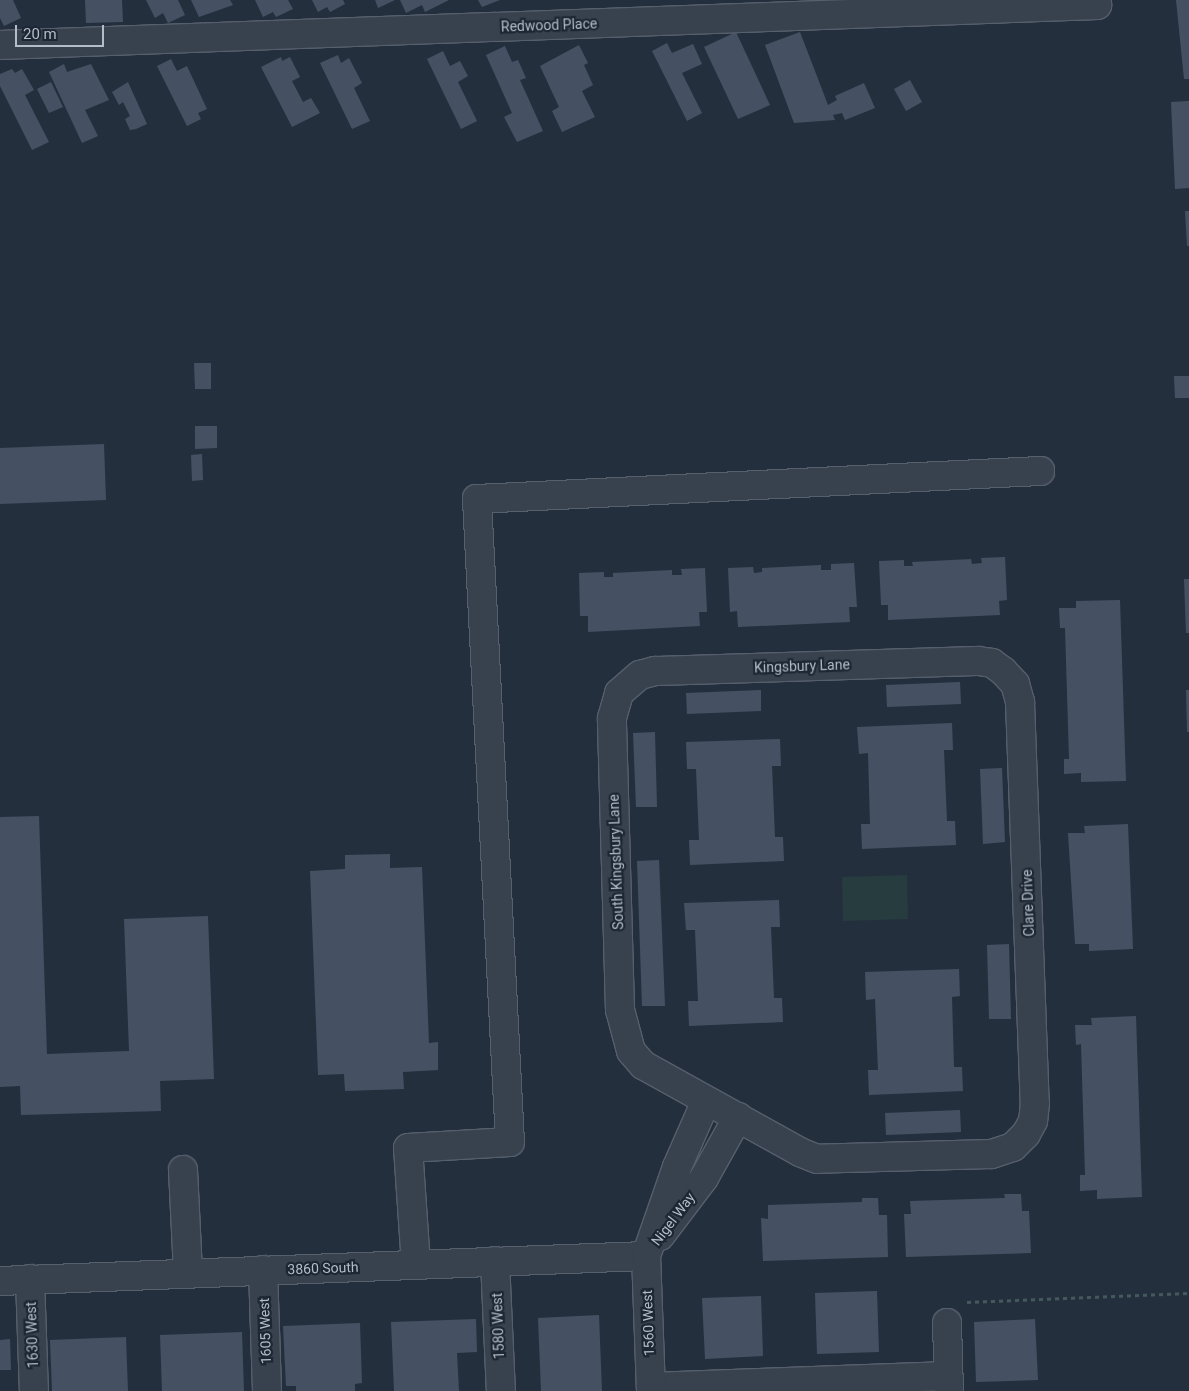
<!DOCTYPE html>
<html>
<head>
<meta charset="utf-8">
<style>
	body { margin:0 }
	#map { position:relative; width:1189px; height:1391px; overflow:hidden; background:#242f3e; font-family:Roboto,sans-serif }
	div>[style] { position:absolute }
	.green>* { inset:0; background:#263c3f }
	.building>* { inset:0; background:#455162 }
	.path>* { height:3px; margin-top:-1.5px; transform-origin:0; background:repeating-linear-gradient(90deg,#44595c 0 4px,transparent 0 8px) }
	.roads { filter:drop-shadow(1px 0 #565f6c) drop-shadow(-1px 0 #565f6c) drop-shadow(0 1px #565f6c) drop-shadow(0 -1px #565f6c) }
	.minor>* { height:28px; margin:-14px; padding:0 14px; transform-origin:14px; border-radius:14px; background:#38414e }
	span { translate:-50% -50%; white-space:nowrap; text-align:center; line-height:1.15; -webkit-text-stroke:4.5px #1d2633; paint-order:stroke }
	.street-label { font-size:14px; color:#b4bcc9 }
	.scale { position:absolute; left:15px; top:25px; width:89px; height:22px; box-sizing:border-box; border:2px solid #b4bcc9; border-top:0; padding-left:6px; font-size:15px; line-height:18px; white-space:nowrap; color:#b4bcc9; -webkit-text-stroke:4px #1d2633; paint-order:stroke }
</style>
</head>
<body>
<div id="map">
	<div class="green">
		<i style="clip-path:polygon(907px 875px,908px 919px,843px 921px,842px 877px)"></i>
	</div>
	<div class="building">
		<i style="clip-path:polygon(0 0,13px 0,21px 18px,4px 26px,0 18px)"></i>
		<i style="clip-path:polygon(85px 0,122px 0,123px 22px,86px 23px)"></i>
		<i style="clip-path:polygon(146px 0,178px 0,185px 15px,168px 23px,163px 13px,155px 18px)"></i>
		<i style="clip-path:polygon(191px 0,230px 0,233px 5px,199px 17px)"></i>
		<i style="clip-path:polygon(255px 0,288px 0,293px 9px,276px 17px,273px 12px,263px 17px)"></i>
		<i style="clip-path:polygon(312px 0,343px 0,345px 4px,330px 12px,327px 7px,318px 12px)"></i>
		<i style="clip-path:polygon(375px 0,395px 0,378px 8px)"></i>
		<i style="clip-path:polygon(400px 0,449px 0,425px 12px,422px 5px,406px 13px)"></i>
		<i style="clip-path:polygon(478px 0,500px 0,482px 7px)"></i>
		<i style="clip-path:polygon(1176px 0,1189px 0,1189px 79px,1184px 79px)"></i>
		<i style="clip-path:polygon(736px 32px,770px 105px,738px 119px,704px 47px)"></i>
		<i style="clip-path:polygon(800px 32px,828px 105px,837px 100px,835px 96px,864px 83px,875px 108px,845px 120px,842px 113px,833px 115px,835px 120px,794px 123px,765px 45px)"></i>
		<i style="clip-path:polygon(667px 43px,672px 53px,693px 44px,702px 64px,682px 73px,702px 113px,687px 121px,652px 51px)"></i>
		<i style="clip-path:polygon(579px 45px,588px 63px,584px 65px,593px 85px,582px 91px,595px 117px,562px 132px,552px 111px,559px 107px,540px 66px)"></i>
		<i style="clip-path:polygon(505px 46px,512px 62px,518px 60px,526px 78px,520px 80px,543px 131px,517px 142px,504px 117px,512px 113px,486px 55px)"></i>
		<i style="clip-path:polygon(443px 51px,450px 66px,460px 61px,468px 76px,458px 82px,477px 121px,461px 129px,427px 59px)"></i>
		<i style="clip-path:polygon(338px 55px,341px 63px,349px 58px,362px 83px,354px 88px,370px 121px,352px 129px,320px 63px)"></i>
		<i style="clip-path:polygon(281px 57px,282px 61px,290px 57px,300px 77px,292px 81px,303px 102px,311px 98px,320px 113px,292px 127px,261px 67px)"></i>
		<i style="clip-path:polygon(171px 59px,177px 71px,187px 66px,207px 109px,198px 113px,201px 119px,187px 126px,157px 66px)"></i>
		<i style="clip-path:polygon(64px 64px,67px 72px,91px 64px,109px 100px,85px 110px,98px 136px,82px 143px,49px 72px)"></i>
		<i style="clip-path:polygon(12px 69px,15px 73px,22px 69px,34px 90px,25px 95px,49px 142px,32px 150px,0 86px,0 74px)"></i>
		<i style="clip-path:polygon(910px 80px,922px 102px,906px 111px,894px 89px)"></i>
		<i style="clip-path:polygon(51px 82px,63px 107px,49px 113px,37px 89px)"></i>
		<i style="clip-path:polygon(128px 82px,147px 124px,136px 129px,130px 130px,125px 119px,130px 116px,123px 102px,119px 105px,112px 92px)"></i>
		<i style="clip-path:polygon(1189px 101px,1189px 188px,1175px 189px,1171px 102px)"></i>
		<i style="clip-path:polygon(1185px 211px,1189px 211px,1189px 246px,1187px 246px)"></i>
		<i style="clip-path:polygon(194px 363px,211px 363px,211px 389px,195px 389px)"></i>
		<i style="clip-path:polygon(1174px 376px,1189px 376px,1189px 398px,1175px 398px)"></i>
		<i style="clip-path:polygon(195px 426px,217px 426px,217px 448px,195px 449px)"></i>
		<i style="clip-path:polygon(104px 444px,106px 500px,0 504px,0 448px)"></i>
		<i style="clip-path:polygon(202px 454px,203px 480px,192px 481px,191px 455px)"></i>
		<i style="clip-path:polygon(1005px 557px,1007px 600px,999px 601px,1000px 615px,888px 620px,888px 605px,881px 605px,879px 561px,904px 560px,904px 566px,913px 566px,912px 562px,971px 559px,972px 564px,982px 563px,981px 558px)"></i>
		<i style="clip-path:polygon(854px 563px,857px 607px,849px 607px,850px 622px,738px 627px,737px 611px,730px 612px,728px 568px,753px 567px,754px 573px,762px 572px,762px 568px,821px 565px,821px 570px,831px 570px,831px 564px)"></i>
		<i style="clip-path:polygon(705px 568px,707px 612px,699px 612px,700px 626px,588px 632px,588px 616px,580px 616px,579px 573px,604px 572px,604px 577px,613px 577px,613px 573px,672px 570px,672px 575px,682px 575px,681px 569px)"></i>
		<i style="clip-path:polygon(1184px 579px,1189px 579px,1189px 633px,1186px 633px)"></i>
		<i style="clip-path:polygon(1120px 600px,1126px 781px,1081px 782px,1081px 773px,1064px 774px,1064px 759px,1069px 759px,1065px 628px,1060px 628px,1059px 608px,1076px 608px,1076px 601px)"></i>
		<i style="clip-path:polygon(960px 682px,961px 704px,887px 707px,886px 685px)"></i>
		<i style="clip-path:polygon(761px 690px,761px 711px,687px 714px,686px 693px)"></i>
		<i style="clip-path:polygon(1186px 690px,1189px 690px,1189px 732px,1187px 732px)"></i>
		<i style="clip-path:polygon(952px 723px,953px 750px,944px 750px,947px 821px,955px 821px,956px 845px,862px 849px,861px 824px,870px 824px,868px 753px,859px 754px,857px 727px)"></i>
		<i style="clip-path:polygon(655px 732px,657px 807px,636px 807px,633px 733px)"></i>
		<i style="clip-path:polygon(780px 739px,781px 766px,772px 766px,775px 837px,783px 837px,784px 861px,690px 865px,689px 840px,699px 840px,696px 769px,687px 769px,686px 742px)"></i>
		<i style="clip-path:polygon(1002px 768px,1005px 842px,983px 844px,980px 769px)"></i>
		<i style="clip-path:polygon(39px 816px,47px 1054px,129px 1051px,124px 919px,208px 916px,214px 1079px,160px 1081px,161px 1111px,21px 1115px,20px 1086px,0 1087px,0 817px)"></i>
		<i style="clip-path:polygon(1128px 824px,1133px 949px,1089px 951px,1089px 944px,1075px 944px,1068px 833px,1085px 833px,1084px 826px)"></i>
		<i style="clip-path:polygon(390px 854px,390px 868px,422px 867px,429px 1043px,438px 1042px,438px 1070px,403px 1072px,404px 1089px,345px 1091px,344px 1074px,318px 1075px,310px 871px,345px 869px,345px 855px)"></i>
		<i style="clip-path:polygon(659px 860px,665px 1006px,642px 1006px,637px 861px)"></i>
		<i style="clip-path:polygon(779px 900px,780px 927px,771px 927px,774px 998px,782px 998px,783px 1022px,689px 1026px,688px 1001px,698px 1001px,695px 930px,686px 930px,684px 903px)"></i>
		<i style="clip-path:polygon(1009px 944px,1011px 1019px,989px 1019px,987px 945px)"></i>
		<i style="clip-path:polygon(959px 969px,960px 996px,952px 997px,954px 1067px,962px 1067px,963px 1091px,869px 1095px,868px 1070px,878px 1070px,875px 999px,866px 1000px,865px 972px)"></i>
		<i style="clip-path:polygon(1136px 1016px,1142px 1197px,1097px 1199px,1097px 1190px,1080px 1191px,1080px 1175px,1085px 1175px,1081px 1044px,1076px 1045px,1075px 1025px,1092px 1025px,1091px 1018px)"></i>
		<i style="clip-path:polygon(960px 1110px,961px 1132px,886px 1135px,885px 1113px)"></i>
		<i style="clip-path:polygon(1004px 1194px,1021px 1194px,1022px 1211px,1029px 1211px,1031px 1253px,906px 1257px,904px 1214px,911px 1214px,910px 1201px,1005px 1198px)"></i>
		<i style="clip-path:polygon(862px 1198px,878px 1198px,879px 1215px,887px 1215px,888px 1257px,763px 1261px,761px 1218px,768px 1219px,768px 1205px,862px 1202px)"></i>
		<i style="clip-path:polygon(877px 1291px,879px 1352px,817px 1354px,815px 1293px)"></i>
		<i style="clip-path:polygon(761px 1296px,763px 1356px,705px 1359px,702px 1298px)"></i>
		<i style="clip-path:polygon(599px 1315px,602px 1391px,541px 1391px,538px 1318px)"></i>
		<i style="clip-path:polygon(476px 1319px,477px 1352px,457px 1353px,459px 1391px,394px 1391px,391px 1322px)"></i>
		<i style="clip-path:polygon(1035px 1319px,1038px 1380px,976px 1382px,974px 1322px)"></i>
		<i style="clip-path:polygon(360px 1323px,362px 1383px,355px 1384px,355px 1391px,296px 1391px,296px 1386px,286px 1386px,283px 1326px)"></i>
		<i style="clip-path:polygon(242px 1332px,244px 1391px,162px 1391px,160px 1335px)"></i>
		<i style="clip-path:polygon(126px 1337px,128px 1391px,52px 1391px,50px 1340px)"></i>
		<i style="clip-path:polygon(10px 1339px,11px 1370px,0 1370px,0 1340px)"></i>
	</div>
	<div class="path">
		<i style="left:967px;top:1302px;width:222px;rotate:-2.3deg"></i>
	</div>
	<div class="roads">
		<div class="minor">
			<i style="left:0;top:45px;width:1098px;rotate:-2.09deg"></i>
			<i style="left:1097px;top:5px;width:5px;rotate:-90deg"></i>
			<i style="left:978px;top:661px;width:14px;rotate:8deg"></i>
			<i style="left:992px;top:663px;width:14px;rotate:36deg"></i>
			<i style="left:1003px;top:671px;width:18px;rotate:47deg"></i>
			<i style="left:1015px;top:684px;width:19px;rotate:74deg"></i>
			<i style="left:1020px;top:702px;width:401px;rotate:87.9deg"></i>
			<i style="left:1035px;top:1103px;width:18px;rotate:96deg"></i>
			<i style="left:1033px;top:1121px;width:15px;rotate:118deg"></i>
			<i style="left:1026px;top:1134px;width:18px;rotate:135deg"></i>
			<i style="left:1013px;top:1147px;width:23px;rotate:162deg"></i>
			<i style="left:991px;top:1154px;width:174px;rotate:178.4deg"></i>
			<i style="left:817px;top:1159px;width:18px;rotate:-158deg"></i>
			<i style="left:800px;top:1152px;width:179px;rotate:-151deg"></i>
			<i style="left:643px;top:1065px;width:18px;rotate:-131deg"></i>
			<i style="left:631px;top:1051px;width:42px;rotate:-105deg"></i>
			<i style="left:620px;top:1010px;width:292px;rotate:-91.6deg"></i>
			<i style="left:612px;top:718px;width:26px;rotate:-74deg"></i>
			<i style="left:619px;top:693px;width:28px;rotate:-41deg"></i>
			<i style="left:640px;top:675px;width:16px;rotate:-15deg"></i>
			<i style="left:655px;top:671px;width:323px;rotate:-1.8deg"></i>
			<i style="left:183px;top:1170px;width:104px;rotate:87.2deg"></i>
			<i style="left:660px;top:1236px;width:73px;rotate:-52.8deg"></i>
			<i style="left:704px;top:1178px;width:70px;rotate:-60.9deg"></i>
			<i style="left:495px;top:1261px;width:130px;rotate:87.4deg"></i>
			<i style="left:416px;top:1265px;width:117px;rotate:-93.9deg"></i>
			<i style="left:408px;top:1148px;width:102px;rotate:-3.4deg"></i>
			<i style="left:510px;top:1142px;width:644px;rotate:-92.94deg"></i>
			<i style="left:477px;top:499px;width:564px;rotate:-2.85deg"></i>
			<i style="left:263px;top:1270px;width:121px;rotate:88.1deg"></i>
			<i style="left:30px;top:1279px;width:112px;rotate:88deg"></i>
			<i style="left:0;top:1281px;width:646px;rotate:-2.22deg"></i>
			<i style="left:947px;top:1323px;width:68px;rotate:88.3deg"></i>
			<i style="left:651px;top:1387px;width:297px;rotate:-2.1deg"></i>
			<i style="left:651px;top:1391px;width:135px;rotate:-92.1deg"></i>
			<i style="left:646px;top:1256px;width:94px;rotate:-70.8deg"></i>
			<i style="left:677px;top:1167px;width:72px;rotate:-66.3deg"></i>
		</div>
	</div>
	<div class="street-label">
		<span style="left:549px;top:25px;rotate:-2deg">Redwood Place</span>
		<span style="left:802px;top:666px;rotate:-2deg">Kingsbury Lane</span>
		<span style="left:616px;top:862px;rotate:-92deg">South Kingsbury Lane</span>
		<span style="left:1028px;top:903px;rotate:-92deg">Clare Drive</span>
		<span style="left:673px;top:1219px;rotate:-53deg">Nigel Way</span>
		<span style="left:323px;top:1268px;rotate:-2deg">3860 South</span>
		<span style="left:648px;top:1323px;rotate:-92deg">1560 West</span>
		<span style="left:498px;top:1326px;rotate:-92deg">1580 West</span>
		<span style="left:265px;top:1331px;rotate:-92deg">1605 West</span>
		<span style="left:32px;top:1335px;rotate:-92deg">1630 West</span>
	</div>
	<div class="scale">20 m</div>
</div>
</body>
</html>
